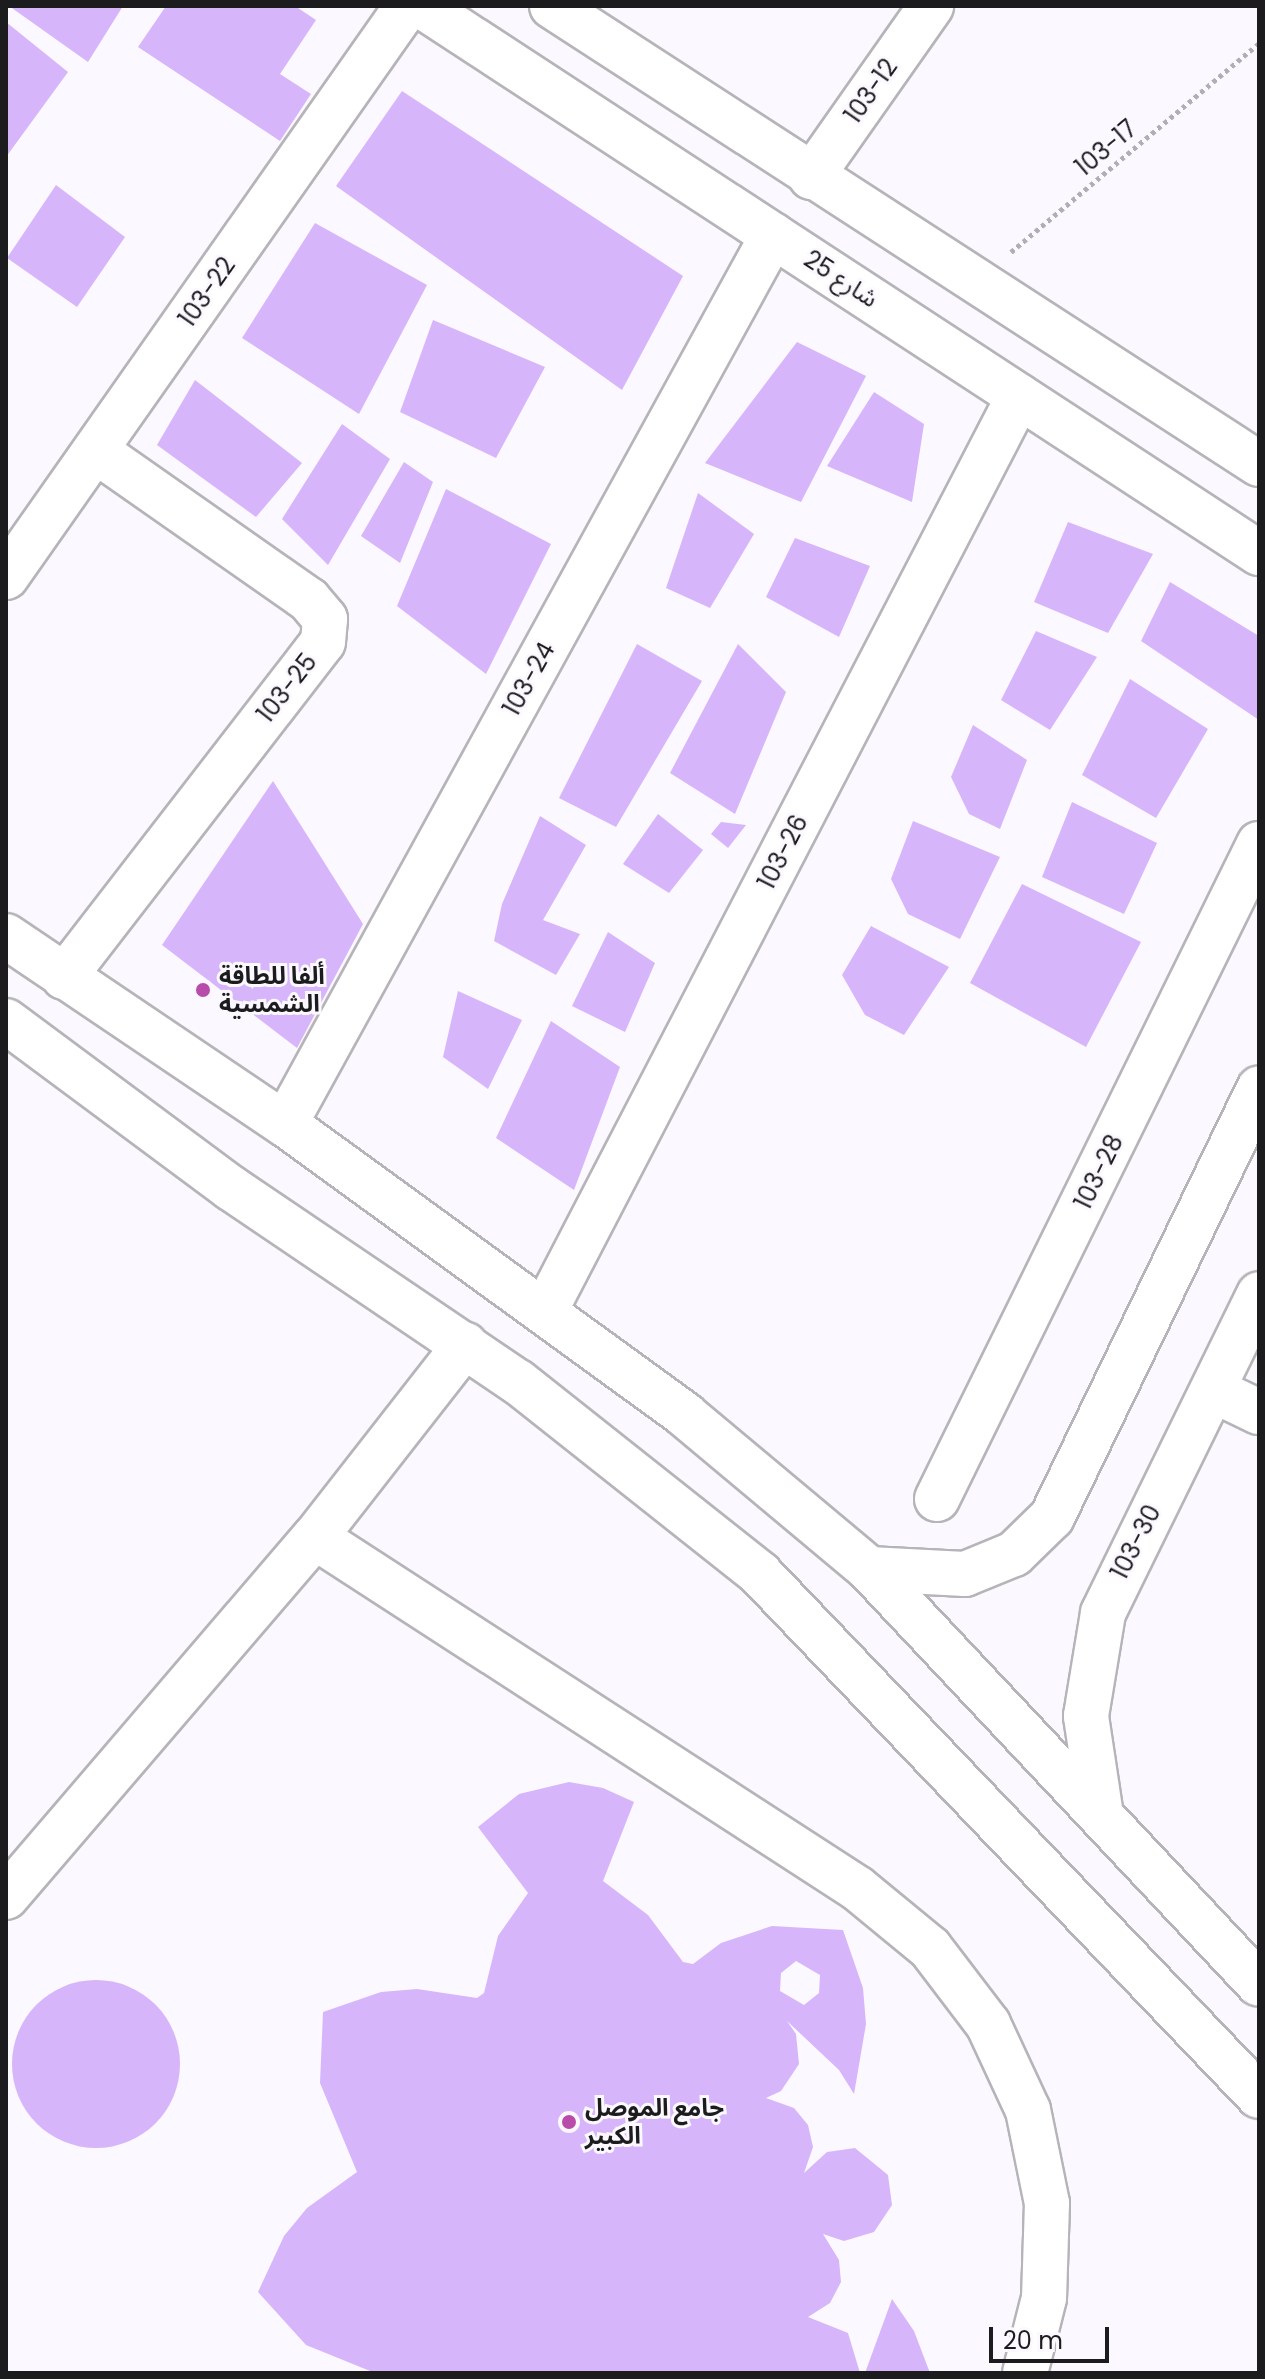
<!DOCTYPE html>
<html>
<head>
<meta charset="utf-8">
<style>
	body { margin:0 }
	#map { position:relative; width:1265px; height:2379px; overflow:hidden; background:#fbf9ff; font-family:Poppins,"Noto Sans Arabic",sans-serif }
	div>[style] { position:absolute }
	.building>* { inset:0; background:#d7b5fa }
	.round { border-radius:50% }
	.path>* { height:5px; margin-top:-2.5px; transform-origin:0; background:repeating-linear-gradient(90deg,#b1afb4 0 4px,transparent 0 8px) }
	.roads { filter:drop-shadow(2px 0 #b6b4b9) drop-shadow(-2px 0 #b6b4b9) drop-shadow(0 2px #b6b4b9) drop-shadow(0 -2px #b6b4b9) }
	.minor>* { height:44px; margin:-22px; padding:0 22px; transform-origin:22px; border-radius:22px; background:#fff }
	.major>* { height:44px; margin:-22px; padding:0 22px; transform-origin:22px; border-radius:22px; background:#fff }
	.dots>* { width:22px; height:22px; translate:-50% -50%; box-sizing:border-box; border:4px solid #fbf9ff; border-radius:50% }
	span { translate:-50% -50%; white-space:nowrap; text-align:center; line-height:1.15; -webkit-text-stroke:6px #fbf9ff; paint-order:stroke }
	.street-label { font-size:24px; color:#1c1b1d }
	.poi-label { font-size:24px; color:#1c1b1d; font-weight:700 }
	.left { translate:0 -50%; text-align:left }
	.frame { position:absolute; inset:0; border:8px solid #1c1b1d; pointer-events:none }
	.scale { position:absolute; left:989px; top:2327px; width:120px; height:36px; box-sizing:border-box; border:4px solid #1c1b1d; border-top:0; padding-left:10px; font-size:24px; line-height:28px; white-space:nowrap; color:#1c1b1d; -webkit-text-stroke:6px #fbf9ff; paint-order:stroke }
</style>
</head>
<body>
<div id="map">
	<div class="building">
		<i style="clip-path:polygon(9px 6px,123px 6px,88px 62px)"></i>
		<i style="clip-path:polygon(166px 6px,295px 6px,316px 20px,280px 74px,311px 94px,280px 141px,138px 47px)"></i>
		<i style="clip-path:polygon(6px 22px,68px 72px,6px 157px)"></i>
		<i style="clip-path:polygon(402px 91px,683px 276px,622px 390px,336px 186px)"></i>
		<i style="clip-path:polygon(56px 185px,125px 237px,77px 307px,7px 258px)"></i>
		<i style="clip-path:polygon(315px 223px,427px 285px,359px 414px,242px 338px)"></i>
		<i style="clip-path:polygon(433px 320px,545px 367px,496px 458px,400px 412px)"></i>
		<i style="clip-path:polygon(797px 342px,866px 376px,801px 502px,705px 463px)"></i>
		<i style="clip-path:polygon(195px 380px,302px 463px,256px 517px,157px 445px)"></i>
		<i style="clip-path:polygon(874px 392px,924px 424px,912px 502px,827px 466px)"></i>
		<i style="clip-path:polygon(342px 424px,390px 459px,328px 565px,282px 519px)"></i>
		<i style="clip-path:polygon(404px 462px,433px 482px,400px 563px,361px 536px)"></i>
		<i style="clip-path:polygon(446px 489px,551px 544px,486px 674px,397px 606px)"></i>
		<i style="clip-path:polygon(698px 493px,754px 534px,710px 608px,666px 588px)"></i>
		<i style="clip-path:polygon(1068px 522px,1153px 554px,1108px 633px,1034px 602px)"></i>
		<i style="clip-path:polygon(795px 538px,870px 566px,839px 637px,766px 597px)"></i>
		<i style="clip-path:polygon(1170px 582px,1259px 636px,1259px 720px,1141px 641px)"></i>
		<i style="clip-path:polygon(1036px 631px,1097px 657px,1050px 730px,1001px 700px)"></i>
		<i style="clip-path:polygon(637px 644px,702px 681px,616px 827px,559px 798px)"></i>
		<i style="clip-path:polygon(738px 644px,786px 692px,735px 814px,670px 773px)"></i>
		<i style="clip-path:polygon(1130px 679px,1208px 729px,1156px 818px,1082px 775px)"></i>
		<i style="clip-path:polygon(973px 725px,1027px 760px,1000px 829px,969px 814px,951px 777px)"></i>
		<i style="clip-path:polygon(273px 781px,363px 924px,297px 1048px,162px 945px)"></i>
		<i style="clip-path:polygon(1072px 802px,1157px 843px,1124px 914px,1042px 877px)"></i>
		<i style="clip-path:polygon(658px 814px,703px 850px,669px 893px,623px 864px)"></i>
		<i style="clip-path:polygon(540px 816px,586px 845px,543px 920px,580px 934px,556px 975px,494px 941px,502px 904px)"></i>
		<i style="clip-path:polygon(913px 821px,1000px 857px,960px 939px,908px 914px,891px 879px)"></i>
		<i style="clip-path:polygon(721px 822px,746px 825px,728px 848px,711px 834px)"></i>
		<i style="clip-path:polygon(1022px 884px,1141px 942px,1086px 1047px,970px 983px)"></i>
		<i style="clip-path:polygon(871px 926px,949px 967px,904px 1035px,865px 1015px,842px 975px)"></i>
		<i style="clip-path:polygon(608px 932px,655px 963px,625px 1032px,572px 1006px)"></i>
		<i style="clip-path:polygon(458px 991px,522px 1020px,488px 1089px,443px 1057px)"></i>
		<i style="clip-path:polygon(551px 1021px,620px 1067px,574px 1190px,496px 1138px)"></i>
		<i style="clip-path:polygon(evenodd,569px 1782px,603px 1788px,634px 1802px,603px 1881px,648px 1915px,683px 1962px,693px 1964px,721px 1943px,772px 1926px,843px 1930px,863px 1988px,866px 2024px,854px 2094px,839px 2070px,787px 2021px,796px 2034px,799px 2064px,781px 2091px,766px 2098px,794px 2108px,808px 2125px,813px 2147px,804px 2173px,827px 2152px,855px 2148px,888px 2175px,892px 2205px,874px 2232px,844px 2241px,823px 2234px,839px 2260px,841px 2282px,830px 2303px,808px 2317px,848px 2333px,860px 2373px,375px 2373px,306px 2345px,258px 2292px,284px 2236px,307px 2208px,357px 2172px,320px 2083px,323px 2012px,381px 1992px,417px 1989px,477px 1998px,484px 1993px,498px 1936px,528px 1893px,478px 1827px,519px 1794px,569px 1782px,796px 1961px,820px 1975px,819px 1993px,804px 2005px,780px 1991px,781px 1973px,796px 1961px)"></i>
		<i class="round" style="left:12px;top:1980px;width:168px;height:168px"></i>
		<i style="clip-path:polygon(892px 2299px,914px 2331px,930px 2373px,865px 2373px)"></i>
	</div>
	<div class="path">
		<i style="left:1011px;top:252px;width:324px;rotate:-40.1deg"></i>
	</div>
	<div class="roads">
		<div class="minor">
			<i style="left:422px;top:6px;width:1000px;rotate:33.17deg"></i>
			<i style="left:552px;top:6px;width:842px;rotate:32.94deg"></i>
			<i style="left:811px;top:177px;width:209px;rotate:-54.9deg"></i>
			<i style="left:6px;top:577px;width:698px;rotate:-54.92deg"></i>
			<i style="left:64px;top:977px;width:423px;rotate:-52.3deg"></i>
			<i style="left:323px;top:642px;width:23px;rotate:-85deg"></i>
			<i style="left:325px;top:619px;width:25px;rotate:-130deg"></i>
			<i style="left:309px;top:600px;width:260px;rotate:-145deg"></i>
			<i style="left:285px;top:1124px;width:1014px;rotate:-61.24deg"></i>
			<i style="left:546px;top:1309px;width:1028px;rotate:-62.61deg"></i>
			<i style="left:1213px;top:1390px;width:51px;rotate:25.6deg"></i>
			<i style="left:937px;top:1499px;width:730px;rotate:-63.82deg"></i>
			<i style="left:315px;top:1537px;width:646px;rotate:32.93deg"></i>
			<i style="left:857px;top:1888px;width:94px;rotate:39.4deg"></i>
			<i style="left:930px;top:1948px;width:96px;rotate:52.7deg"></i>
			<i style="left:988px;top:2024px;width:95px;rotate:65.1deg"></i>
			<i style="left:1028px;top:2110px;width:95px;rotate:78.5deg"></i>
			<i style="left:1047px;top:2203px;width:95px;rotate:91.8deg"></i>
			<i style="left:1044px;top:2298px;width:77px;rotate:104.2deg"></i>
			<i style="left:869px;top:1569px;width:96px;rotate:3deg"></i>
			<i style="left:965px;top:1574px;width:53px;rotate:-22.2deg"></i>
			<i style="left:1014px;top:1554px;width:53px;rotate:-44.2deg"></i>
			<i style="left:1052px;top:1517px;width:476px;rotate:-64.2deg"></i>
			<i style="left:1100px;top:1809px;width:94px;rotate:-98.6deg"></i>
			<i style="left:1086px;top:1716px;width:104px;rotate:-80.6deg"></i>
			<i style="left:1103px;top:1613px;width:355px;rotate:-63.9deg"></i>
			<i style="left:6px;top:1897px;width:474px;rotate:-49.4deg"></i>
			<i style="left:315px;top:1537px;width:244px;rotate:-52deg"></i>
		</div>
		<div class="major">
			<i style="left:6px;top:936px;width:336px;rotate:34deg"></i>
			<i style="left:285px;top:1124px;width:495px;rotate:36deg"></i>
			<i style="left:685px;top:1415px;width:240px;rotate:39.9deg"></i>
			<i style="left:869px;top:1569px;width:569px;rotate:46.78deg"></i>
			<i style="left:6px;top:1021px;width:280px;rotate:36.6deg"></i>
			<i style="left:231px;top:1188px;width:346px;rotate:34.1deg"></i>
			<i style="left:518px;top:1382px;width:309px;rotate:38.4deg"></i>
			<i style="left:760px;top:1574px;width:722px;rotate:46.29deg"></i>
		</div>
	</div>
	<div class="dots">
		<i style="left:203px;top:990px;background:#b94cab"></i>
		<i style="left:569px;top:2122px;background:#b94cab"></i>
	</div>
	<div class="street-label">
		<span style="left:871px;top:91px;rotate:-55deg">103-12</span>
		<span style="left:1106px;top:148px;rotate:-40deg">103-17</span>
		<span style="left:841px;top:279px;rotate:33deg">شارع 25</span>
		<span style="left:207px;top:292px;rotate:-55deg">103-22</span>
		<span style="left:529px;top:679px;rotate:-61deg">103-24</span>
		<span style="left:287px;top:688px;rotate:-52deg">103-25</span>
		<span style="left:783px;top:852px;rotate:-63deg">103-26</span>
		<span style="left:1099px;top:1172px;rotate:-64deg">103-28</span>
		<span style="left:1136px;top:1542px;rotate:-63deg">103-30</span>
	</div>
	<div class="poi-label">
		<span class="left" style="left:219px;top:990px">ألفا للطاقة<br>الشمسية</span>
		<span class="left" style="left:585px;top:2122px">جامع الموصل<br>الكبير</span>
	</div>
	<div class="frame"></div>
	<div class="scale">20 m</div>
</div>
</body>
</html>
